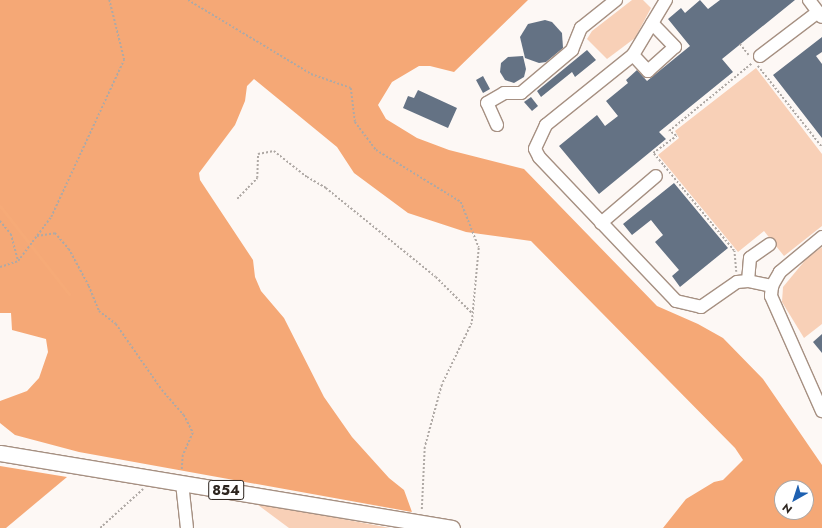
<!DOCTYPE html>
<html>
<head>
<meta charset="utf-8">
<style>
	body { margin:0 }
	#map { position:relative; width:822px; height:528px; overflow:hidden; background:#fdf8f5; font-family:Jost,sans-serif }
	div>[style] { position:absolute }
	.green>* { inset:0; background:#f8d0b7 }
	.forest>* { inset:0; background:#f5a876 }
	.stream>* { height:3px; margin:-1.5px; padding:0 1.5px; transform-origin:1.5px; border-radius:1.5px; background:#f6aa77 }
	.building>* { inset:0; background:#647284 }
	.path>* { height:1.5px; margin-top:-0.75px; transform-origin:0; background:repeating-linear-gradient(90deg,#afa9a5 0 2px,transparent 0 4px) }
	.roads { filter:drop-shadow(1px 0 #a69082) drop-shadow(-1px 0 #a69082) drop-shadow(0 1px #a69082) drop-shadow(0 -1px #a69082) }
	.minor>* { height:12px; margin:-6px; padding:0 6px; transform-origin:6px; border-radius:6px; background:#fff }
	.major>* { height:15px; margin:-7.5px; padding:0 7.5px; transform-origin:7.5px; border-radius:7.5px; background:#fff }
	span { translate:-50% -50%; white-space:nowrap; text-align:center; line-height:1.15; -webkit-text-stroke:4px #fff; paint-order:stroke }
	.shield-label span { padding:1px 3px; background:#fff; border:1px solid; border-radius:3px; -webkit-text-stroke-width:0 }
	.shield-label { font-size:14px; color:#2c241e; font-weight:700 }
	.north { position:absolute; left:774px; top:480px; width:40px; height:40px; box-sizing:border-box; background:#fff; border:1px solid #aba7a5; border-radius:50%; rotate:219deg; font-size:11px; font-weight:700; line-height:16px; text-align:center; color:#2c241e }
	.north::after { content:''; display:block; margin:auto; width:14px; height:18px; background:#1e61b1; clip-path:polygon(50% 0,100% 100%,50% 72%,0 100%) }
</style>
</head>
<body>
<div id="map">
	<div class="green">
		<i style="clip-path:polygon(632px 0,643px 0,651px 8px,635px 38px,607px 59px,587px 39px,592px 31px)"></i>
		<i style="clip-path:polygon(756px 68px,822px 154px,822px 226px,784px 256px,764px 231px,738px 252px,658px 155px,679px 138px,675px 131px)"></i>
		<i style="clip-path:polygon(822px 247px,822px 324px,804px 338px,782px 302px,783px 287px,807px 258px)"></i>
		<i style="clip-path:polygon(254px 502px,390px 528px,289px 528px)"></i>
	</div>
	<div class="forest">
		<i style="clip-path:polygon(evenodd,0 0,528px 0,454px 72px,430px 66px,419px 66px,392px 82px,378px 105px,386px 119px,417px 138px,449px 150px,524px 169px,657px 306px,698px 324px,723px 338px,763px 379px,822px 465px,822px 528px,663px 528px,686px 499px,714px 482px,723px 480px,743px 460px,735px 448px,531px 241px,466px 232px,408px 213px,354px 173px,337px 147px,254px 79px,247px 86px,245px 101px,235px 125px,199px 173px,200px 180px,253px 260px,255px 277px,261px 291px,284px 318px,324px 397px,352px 437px,389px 478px,404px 490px,412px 512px,79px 452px,15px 435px,0 423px,0 401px,27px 391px,39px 378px,48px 352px,46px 339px,12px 330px,11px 313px,0 313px,0 0,782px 488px,806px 488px,806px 512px,782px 512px,782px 488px)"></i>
		<i style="clip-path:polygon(0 466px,67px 477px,6px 528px,0 528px)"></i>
	</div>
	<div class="stream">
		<i style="left:0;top:206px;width:112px;rotate:51.9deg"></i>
	</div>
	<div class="building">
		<i style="clip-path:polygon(700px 0,708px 9px,720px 0,795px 0,722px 59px,733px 72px,659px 132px,666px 139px,599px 194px,559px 146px,597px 115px,605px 126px,618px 116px,606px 101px,628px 83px,626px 80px,637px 70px,647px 81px,690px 46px,668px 19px,681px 8px,685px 13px)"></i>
		<i style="clip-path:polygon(545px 20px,552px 22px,562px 33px,563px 48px,546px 62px,539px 63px,525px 58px,520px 37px,528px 24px)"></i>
		<i style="clip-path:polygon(822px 37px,822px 52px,816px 56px,822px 64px,822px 138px,773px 75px)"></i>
		<i style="clip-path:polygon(587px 50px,596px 60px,575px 77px,572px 72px,541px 97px,537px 91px)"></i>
		<i style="clip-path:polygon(523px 56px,526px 69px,524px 77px,514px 83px,505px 80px,500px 72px,501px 63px,508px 57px)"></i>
		<i style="clip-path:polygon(483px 76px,490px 89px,483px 93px,476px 80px)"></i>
		<i style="clip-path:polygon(418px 90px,457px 108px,448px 128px,403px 108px,408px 96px,414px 98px)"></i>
		<i style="clip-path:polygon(531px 97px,538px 106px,532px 111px,524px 102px)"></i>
		<i style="clip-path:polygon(674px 183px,728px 248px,680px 287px,672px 276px,679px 270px,655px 242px,663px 235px,651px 220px,632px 235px,623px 224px)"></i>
		<i style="clip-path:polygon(822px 334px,822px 353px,813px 342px)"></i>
	</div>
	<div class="path">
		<i style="left:188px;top:0;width:144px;rotate:31deg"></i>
		<i style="left:311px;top:74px;width:42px;rotate:19.3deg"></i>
		<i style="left:351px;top:88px;width:34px;rotate:83deg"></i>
		<i style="left:355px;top:122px;width:35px;rotate:53deg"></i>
		<i style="left:376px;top:150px;width:100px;rotate:31.5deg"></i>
		<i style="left:461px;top:202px;width:49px;rotate:68.6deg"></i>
		<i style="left:479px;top:248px;width:75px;rotate:95.3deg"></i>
		<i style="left:472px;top:323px;width:69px;rotate:115.8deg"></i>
		<i style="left:442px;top:385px;width:64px;rotate:105.3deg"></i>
		<i style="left:425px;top:447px;width:64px;rotate:92.7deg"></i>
		<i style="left:740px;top:44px;width:14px;rotate:51deg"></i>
		<i style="left:758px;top:66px;width:103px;rotate:51.7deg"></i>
		<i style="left:237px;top:199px;width:29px;rotate:-46deg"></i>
		<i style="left:257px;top:178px;width:24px;rotate:-88deg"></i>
		<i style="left:258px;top:154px;width:16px;rotate:-11deg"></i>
		<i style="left:274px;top:151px;width:42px;rotate:38.2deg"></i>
		<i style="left:307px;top:177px;width:22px;rotate:30deg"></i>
		<i style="left:326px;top:188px;width:141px;rotate:39deg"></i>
		<i style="left:436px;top:277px;width:52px;rotate:45deg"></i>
		<i style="left:0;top:221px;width:17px;rotate:50deg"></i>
		<i style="left:11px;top:234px;width:28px;rotate:75deg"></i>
		<i style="left:37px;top:236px;width:18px;rotate:-9deg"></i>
		<i style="left:55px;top:233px;width:21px;rotate:49deg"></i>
		<i style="left:69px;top:249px;width:42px;rotate:61.6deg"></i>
		<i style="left:89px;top:286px;width:27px;rotate:68deg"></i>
		<i style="left:99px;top:311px;width:21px;rotate:37deg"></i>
		<i style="left:116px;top:324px;width:80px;rotate:55.1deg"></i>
		<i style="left:162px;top:390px;width:33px;rotate:49deg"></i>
		<i style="left:184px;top:415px;width:20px;rotate:63deg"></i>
		<i style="left:193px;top:433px;width:24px;rotate:114deg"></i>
		<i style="left:183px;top:455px;width:16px;rotate:94deg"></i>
		<i style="left:0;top:267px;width:19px;rotate:-18deg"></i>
		<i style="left:18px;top:261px;width:55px;rotate:-53.1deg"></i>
		<i style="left:51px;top:217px;width:173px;rotate:-65.1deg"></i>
		<i style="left:124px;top:60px;width:62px;rotate:-104deg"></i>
		<i style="left:736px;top:272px;width:21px;rotate:-95deg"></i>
		<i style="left:734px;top:251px;width:127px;rotate:-129.6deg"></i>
		<i style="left:653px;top:153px;width:29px;rotate:-36deg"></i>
		<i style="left:676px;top:136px;width:9px;rotate:-144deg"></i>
		<i style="left:669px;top:131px;width:107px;rotate:-39.3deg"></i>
		<i style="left:100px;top:528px;width:58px;rotate:-42.2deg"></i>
	</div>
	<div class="roads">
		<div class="minor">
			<i style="left:666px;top:0;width:64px;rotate:121deg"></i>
			<i style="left:633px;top:55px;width:112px;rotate:141.2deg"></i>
			<i style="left:546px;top:125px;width:26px;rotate:115deg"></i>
			<i style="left:535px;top:149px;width:9px;rotate:63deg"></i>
			<i style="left:539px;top:157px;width:199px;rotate:46.4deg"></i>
			<i style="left:676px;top:301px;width:26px;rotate:13deg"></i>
			<i style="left:701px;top:307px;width:44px;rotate:-34.8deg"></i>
			<i style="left:737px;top:282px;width:11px;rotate:-5deg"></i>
			<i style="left:748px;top:281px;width:25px;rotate:12deg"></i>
			<i style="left:809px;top:0;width:21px;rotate:53deg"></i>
			<i style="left:633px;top:55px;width:22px;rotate:47deg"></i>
			<i style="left:648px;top:71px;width:36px;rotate:-42deg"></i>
			<i style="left:675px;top:47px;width:33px;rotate:-134deg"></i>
			<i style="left:760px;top:56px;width:73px;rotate:-37.2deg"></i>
			<i style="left:497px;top:125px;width:24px;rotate:-114deg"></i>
			<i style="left:487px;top:103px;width:20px;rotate:-30deg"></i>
			<i style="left:504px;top:93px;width:17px"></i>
			<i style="left:521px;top:93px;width:67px;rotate:-40.1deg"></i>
			<i style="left:572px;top:50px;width:24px;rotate:-68deg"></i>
			<i style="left:581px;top:28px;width:45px;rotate:-38.7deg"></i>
			<i style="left:601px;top:223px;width:72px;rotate:-40.5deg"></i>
			<i style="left:822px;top:237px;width:55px;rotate:140.2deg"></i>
			<i style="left:780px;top:272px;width:16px;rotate:120deg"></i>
			<i style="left:772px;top:286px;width:10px;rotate:96deg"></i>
			<i style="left:771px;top:296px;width:126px;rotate:66.1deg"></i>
			<i style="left:748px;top:281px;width:23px;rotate:-85deg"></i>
			<i style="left:750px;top:258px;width:24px;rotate:-35deg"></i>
			<i style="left:182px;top:483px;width:45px;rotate:83.7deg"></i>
		</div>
		<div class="major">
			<i style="left:0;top:453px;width:458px;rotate:9.4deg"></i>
		</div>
	</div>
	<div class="shield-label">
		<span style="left:226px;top:490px">854</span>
	</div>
	<div class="north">N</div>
</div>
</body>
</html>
